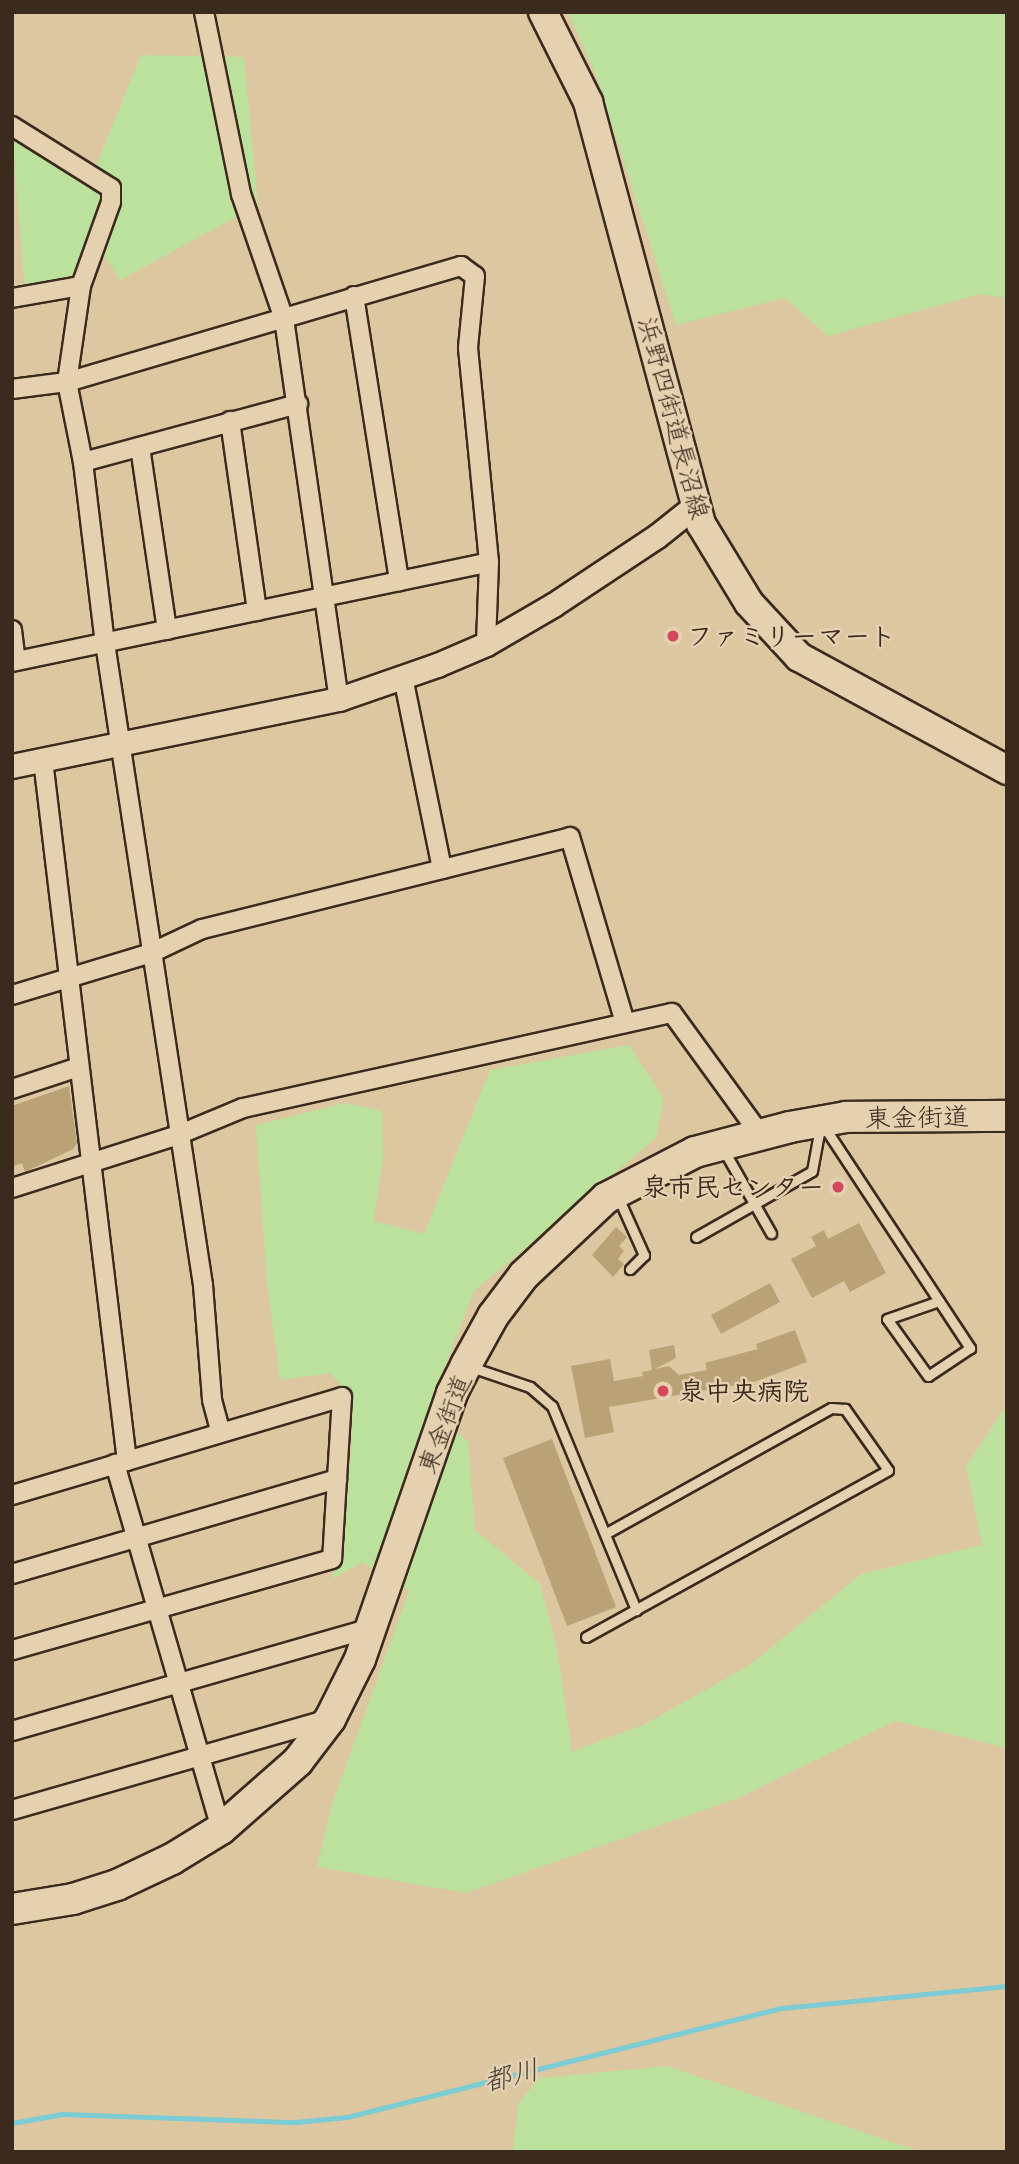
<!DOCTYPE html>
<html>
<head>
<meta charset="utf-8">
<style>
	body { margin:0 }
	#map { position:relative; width:1019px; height:2164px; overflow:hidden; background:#dcc7a1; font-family:"Patrick Hand","Klee One",sans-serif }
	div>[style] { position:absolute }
	.green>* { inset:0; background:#bbe19c }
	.stream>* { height:5px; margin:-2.5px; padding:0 2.5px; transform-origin:2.5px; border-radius:2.5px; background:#7bccd4 }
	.building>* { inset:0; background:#b9a275 }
	.roads { filter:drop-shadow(2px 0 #3b2a1e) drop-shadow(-2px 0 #3b2a1e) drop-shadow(0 2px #3b2a1e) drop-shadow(0 -2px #3b2a1e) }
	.service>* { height:9px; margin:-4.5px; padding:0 4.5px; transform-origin:4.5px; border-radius:4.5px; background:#e5d1b0 }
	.minor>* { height:18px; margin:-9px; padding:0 9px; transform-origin:9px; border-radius:9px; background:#e5d1b0 }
	.tertiary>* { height:23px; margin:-11.5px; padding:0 11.5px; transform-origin:11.5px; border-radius:11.5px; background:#e5d1b0 }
	.primary>* { height:28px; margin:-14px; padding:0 14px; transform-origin:14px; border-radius:14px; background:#e5d1b0 }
	.trunk>* { height:30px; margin:-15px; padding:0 15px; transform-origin:15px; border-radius:15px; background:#e5d1b0 }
	.dots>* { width:19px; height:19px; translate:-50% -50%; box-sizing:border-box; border:4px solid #e5d1b0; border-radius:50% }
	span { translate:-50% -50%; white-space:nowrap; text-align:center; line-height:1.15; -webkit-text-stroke:5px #e5d1b0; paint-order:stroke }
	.street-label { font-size:26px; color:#3b2a1e }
	.poi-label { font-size:26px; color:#3b2a1e; font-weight:700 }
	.left { translate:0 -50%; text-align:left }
	.right { translate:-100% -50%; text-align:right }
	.water-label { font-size:28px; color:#454239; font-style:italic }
	.frame { position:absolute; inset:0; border:14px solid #3b2a1e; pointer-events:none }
</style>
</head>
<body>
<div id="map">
	<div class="green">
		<i style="clip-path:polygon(568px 12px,1007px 12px,1007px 298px,980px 294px,828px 336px,785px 298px,676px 325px,597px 78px)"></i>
		<i style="clip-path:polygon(141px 55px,244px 57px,258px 205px,120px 280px,91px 236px,77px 273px,66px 285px,25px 289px,12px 135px,89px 183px)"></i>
		<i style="clip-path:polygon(629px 1045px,664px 1099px,656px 1138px,474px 1291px,428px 1410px,468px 1441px,475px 1530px,540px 1584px,557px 1649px,572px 1751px,643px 1725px,750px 1665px,861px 1574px,982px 1545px,966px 1466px,1007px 1405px,1007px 1748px,895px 1721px,738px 1798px,466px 1893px,317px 1867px,332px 1804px,409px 1591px,362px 1562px,333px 1579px,351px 1453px,353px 1403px,331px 1373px,280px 1380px,267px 1283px,256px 1125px,345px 1103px,382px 1111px,383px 1156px,374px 1221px,424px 1234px,490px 1070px)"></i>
		<i style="clip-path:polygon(667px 2066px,921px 2152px,513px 2152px,518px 2104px,539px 2078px)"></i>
	</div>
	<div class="stream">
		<i style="left:12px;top:2123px;width:51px;rotate:-10.2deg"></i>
		<i style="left:62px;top:2114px;width:234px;rotate:2deg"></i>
		<i style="left:296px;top:2122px;width:51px;rotate:-5.6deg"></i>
		<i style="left:347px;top:2117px;width:448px;rotate:-14.1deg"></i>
		<i style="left:782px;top:2008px;width:226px;rotate:-5.6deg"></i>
	</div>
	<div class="building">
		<i style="clip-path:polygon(69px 1086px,77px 1143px,73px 1149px,25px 1172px,22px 1163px,12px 1167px,12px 1106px)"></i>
		<i style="clip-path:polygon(859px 1223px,886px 1273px,850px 1292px,844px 1281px,812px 1298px,791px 1259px,816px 1246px,811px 1237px,824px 1230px,828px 1239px)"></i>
		<i style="clip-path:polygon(616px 1227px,627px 1237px,619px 1246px,624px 1251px,618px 1259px,624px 1264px,613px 1277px,592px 1255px)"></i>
		<i style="clip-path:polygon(770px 1283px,780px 1302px,721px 1334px,711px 1315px)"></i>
		<i style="clip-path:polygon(795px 1330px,807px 1362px,754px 1382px,609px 1407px,614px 1432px,585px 1438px,571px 1366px,610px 1359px,614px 1381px,643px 1376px,642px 1372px,652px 1370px,649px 1350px,674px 1345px,676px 1358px,655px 1369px,669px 1366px,679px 1375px,707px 1370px,705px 1363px,758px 1349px,756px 1344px)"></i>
		<i style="clip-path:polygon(552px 1439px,616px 1607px,567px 1626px,503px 1458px)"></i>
	</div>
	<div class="roads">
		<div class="service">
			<i style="left:723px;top:1149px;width:97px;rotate:60.3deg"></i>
			<i style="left:618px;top:1197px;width:64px;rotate:65.9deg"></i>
			<i style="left:644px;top:1255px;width:20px;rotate:135deg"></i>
			<i style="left:696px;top:1237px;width:133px;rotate:-29.6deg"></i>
			<i style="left:812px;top:1171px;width:50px;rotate:-79.6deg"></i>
			<i style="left:821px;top:1122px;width:271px;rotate:56.6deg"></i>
			<i style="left:970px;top:1348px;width:50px;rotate:146.3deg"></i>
			<i style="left:928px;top:1376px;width:70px;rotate:-125.7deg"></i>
			<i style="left:887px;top:1319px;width:55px;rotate:-19.1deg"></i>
			<i style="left:471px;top:1367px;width:62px;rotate:18.7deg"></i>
			<i style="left:530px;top:1387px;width:29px;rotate:41deg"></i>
			<i style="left:552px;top:1406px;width:221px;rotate:67.6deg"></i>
			<i style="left:586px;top:1637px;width:345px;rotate:-28.9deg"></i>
			<i style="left:888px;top:1470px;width:75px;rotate:-125.2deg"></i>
			<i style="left:845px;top:1409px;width:14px;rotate:-176deg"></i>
			<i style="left:831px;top:1408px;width:257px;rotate:150.9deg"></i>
		</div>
		<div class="minor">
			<i style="left:204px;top:12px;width:186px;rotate:78.5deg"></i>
			<i style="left:241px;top:194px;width:132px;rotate:71deg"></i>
			<i style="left:284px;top:319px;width:384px;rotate:81.8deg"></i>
			<i style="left:12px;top:126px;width:117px;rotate:32.1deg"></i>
			<i style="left:111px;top:188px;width:14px;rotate:90deg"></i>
			<i style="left:111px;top:202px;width:89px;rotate:109.7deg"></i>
			<i style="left:81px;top:286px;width:97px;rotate:98.3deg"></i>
			<i style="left:67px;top:382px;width:82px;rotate:78.7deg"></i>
			<i style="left:83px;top:462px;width:182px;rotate:83.1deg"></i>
			<i style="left:105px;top:643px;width:649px;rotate:81.32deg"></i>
			<i style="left:203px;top:1285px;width:115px;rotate:85.5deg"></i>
			<i style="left:212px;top:1400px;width:34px;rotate:75deg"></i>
			<i style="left:354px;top:296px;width:289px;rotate:81deg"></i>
			<i style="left:12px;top:298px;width:70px;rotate:-9.9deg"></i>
			<i style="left:12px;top:389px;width:55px;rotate:-7.3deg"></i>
			<i style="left:67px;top:382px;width:411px;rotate:-16.4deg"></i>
			<i style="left:461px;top:266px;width:17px;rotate:36deg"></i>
			<i style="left:475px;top:276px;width:72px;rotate:95.6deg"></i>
			<i style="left:468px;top:348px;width:215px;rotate:84.4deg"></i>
			<i style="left:489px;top:562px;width:82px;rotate:92.1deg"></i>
			<i style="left:230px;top:421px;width:192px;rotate:81.9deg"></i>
			<i style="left:140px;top:447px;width:185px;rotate:81.6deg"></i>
			<i style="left:83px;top:462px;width:223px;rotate:-15.1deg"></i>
			<i style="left:12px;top:630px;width:31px;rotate:83deg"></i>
			<i style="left:12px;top:662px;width:487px;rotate:-11.8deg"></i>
			<i style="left:403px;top:677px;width:196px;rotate:78.5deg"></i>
			<i style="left:43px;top:760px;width:706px;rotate:83.17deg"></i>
			<i style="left:12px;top:995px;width:145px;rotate:-16.8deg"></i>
			<i style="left:151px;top:953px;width:56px;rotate:-25.2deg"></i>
			<i style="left:202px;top:929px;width:379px;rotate:-14deg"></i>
			<i style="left:570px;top:837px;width:194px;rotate:73.5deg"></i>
			<i style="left:12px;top:1089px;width:71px;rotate:-18.2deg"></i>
			<i style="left:12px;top:1188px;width:174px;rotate:-17.7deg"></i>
			<i style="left:178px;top:1135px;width:70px;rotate:-22.6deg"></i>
			<i style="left:243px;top:1108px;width:439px;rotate:-12.5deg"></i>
			<i style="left:672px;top:1013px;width:150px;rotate:54deg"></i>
			<i style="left:115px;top:1464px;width:380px;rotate:73.8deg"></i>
			<i style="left:12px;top:1495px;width:344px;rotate:-16.5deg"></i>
			<i style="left:342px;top:1397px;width:162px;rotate:93.5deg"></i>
			<i style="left:332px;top:1559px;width:333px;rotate:164.1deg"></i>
			<i style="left:12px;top:1574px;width:339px;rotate:-16.3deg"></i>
			<i style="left:12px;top:1731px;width:373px;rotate:-16deg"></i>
			<i style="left:12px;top:1810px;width:331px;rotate:-16deg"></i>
		</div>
		<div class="tertiary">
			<i style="left:12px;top:766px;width:334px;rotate:-11.6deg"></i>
			<i style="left:339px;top:699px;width:104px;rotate:-19.1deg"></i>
			<i style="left:437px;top:665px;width:53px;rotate:-23.2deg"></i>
			<i style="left:486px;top:644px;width:78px;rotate:-30.2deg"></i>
			<i style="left:553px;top:605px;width:125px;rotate:-33.6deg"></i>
			<i style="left:657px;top:536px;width:50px;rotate:-38.5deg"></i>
		</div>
		<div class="primary">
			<i style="left:543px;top:12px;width:101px;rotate:63.4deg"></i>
			<i style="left:588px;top:102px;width:437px;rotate:75deg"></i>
			<i style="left:701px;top:524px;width:92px;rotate:58.7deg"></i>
			<i style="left:749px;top:603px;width:74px;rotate:47.2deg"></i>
			<i style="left:799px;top:657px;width:237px;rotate:28.5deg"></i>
		</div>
		<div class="trunk">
			<i style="left:12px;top:1909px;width:62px;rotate:-9.3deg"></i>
			<i style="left:73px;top:1899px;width:46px;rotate:-17.7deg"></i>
			<i style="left:117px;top:1885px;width:61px;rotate:-25.3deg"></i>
			<i style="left:172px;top:1859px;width:57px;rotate:-31.5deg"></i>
			<i style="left:221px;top:1829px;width:103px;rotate:-41.4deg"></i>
			<i style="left:298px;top:1761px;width:53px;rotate:-52.7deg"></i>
			<i style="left:330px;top:1719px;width:67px;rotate:-63.4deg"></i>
			<i style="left:360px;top:1659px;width:281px;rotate:-70.9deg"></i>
			<i style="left:452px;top:1393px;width:31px;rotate:-63deg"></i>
			<i style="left:466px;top:1365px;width:56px;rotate:-61.1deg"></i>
			<i style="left:493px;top:1316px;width:51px;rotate:-52.9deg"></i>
			<i style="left:524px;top:1275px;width:112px;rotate:-43.2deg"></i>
			<i style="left:606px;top:1198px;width:100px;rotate:-27.3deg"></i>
			<i style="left:695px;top:1152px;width:98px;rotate:-14.7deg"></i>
			<i style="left:790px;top:1127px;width:57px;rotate:-10.1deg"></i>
			<i style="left:846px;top:1117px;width:161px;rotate:-0.4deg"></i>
		</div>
	</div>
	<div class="dots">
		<i style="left:673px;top:636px;background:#d1495b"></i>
		<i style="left:838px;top:1187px;background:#d1495b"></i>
		<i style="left:663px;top:1391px;background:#d1495b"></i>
	</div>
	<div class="street-label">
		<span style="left:674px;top:418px;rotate:75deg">浜野四街道長沼線</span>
		<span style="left:917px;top:1117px;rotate:-1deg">東金街道</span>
		<span style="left:444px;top:1424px;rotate:-69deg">東金街道</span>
	</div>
	<div class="poi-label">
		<span class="left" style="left:687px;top:636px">ファミリーマート</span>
		<span class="right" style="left:824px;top:1187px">泉市民センター</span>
		<span class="left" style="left:679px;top:1391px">泉中央病院</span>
	</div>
	<div class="water-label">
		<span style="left:511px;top:2075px;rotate:-14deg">都川</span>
	</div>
	<div class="frame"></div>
</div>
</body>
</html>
